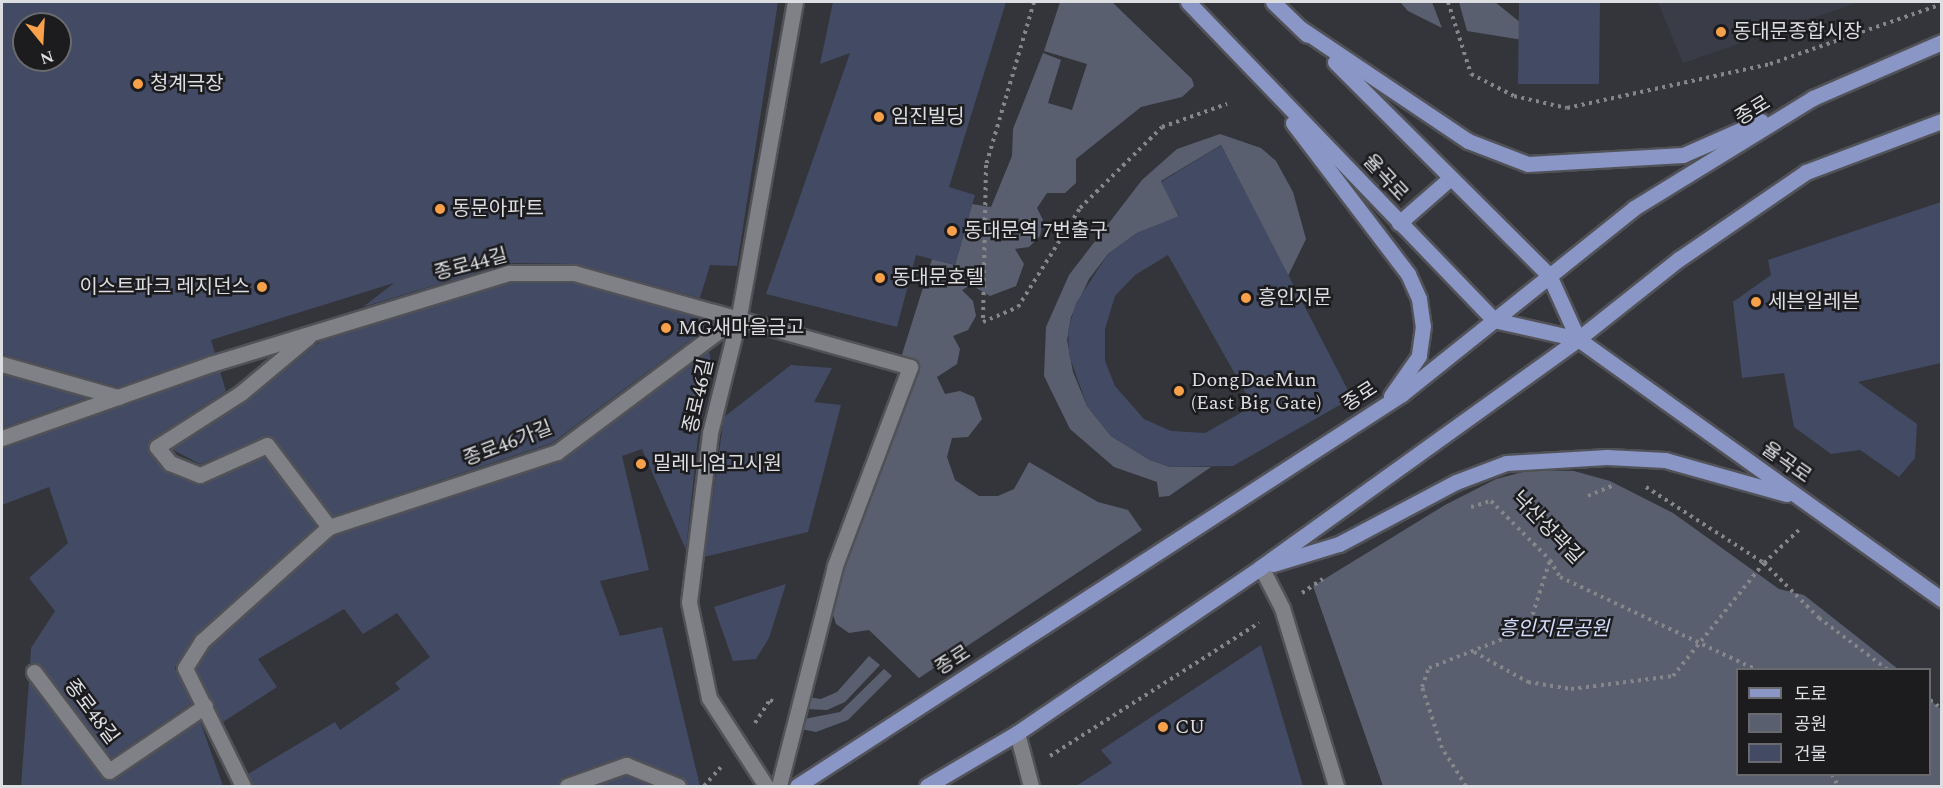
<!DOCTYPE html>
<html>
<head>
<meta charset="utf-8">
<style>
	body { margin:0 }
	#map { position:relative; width:1943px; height:788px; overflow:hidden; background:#33353a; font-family:Spectral,"Noto Sans KR",serif }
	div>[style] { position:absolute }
	.built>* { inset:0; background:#3a3d48 }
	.green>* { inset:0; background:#5a5f6f }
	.building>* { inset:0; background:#434a63 }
	.path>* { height:4px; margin-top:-2px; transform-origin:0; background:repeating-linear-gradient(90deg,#85868a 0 3px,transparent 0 7.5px) }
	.roads { filter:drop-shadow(2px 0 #515257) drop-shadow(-2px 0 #515257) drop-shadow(0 2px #515257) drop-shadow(0 -2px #515257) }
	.lane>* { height:15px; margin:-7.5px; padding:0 7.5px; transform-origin:7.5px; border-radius:7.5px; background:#808187 }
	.street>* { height:15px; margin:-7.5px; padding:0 7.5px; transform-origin:7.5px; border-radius:7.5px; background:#808187 }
	.primary>* { height:15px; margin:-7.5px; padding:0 7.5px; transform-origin:7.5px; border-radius:7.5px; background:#8a96c6 }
	.dots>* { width:16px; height:16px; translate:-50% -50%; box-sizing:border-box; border:3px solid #1c1c1f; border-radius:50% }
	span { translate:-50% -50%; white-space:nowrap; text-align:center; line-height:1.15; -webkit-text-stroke:5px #1c1c1f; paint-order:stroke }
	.poi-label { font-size:20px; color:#dddee1 }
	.left { translate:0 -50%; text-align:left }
	.right { translate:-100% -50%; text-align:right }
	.street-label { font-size:20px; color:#dddee1 }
	.park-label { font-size:20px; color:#d5defe; font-style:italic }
	.frame { position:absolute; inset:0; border:3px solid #dddee1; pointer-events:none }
	.legend { position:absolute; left:1736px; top:668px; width:195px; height:108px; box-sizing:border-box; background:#1c1c1f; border:2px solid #696a6d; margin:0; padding:8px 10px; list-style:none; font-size:18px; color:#dddee1 }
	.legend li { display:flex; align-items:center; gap:12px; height:30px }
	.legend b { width:30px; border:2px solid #696a6d }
	.north { position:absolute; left:12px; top:12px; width:60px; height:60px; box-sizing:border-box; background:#1c1c1f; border:2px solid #696a6d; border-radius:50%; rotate:162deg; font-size:16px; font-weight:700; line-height:24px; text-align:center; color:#dddee1 }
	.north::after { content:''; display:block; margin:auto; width:21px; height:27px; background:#f8a14a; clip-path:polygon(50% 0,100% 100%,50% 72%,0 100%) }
</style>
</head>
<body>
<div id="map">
	<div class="built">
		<i style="clip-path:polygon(1658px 2px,1859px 2px,1683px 63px)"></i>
	</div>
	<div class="green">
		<i style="clip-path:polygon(1060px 2px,1112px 2px,1192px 79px,1194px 86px,1182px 97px,1141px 107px,1076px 159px,1076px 183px,1065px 193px,1047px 193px,1037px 208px,1043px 220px,1040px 236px,1029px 247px,1015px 249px,1024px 264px,1016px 286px,990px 296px,971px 285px,962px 290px,973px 301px,976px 316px,968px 330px,953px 336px,960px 349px,957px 364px,937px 377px,945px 394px,960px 391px,974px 397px,982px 419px,968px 437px,952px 438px,947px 457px,955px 480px,979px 496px,998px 496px,1014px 489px,1029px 462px,1098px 502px,1128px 510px,1142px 530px,919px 678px,869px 630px,849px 633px,836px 624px,831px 609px,835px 597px,829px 591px,902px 380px,899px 364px,932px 259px,955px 265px,972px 204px,991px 207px,1012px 156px,1013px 129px,1043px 53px,1061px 60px,1048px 103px,1072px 110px,1087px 64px,1044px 51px)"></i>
		<i style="clip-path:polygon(1400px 2px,1432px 2px,1442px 28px,1408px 11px)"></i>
		<i style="clip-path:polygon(1459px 2px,1495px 2px,1547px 44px,1467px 31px)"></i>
		<i style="clip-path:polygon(1220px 134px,1261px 148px,1276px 161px,1293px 192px,1306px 239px,1288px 276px,1221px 145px,1161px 181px,1179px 217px,1137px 233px,1108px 254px,1089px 279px,1071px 317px,1067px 340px,1073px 372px,1087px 406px,1111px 436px,1150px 460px,1170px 467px,1211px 467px,1169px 496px,1159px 497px,1157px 482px,1114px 467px,1070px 429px,1044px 376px,1046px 327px,1069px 275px,1142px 180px,1177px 149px)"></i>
		<i style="clip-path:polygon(1531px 470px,1574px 471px,1610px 481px,1673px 513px,1779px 589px,1804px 595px,1898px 669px,1738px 670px,1738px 774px,1930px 774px,1930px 700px,1941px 709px,1941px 786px,1383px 786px,1313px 586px,1445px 505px,1496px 479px)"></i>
		<i style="clip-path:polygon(869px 656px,880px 665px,845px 702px,827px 710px,805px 709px,807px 697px,821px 699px,837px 692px)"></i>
		<i style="clip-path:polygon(884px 669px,892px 676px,848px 720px,816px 732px,801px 729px,804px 719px,840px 712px)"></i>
	</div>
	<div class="building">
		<i style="clip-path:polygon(evenodd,2px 2px,778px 2px,737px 266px,710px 265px,700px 298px,576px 264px,509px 263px,363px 307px,394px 283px,211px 340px,215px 353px,118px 387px,2px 354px,2px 2px,24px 24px,60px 24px,60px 60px,24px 60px,24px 24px)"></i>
		<i style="clip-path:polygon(833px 2px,1006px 2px,949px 187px,975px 195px,955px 265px,916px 255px,897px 327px,766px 294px,850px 53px,820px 64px)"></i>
		<i style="clip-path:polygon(1519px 2px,1600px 2px,1599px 84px,1518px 84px)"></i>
		<i style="clip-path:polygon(evenodd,1221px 145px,1352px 398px,1233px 466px,1170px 467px,1150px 460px,1111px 436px,1087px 406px,1069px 355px,1068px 330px,1076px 303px,1108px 254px,1137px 233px,1179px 216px,1161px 182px,1221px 145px,1168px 255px,1253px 406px,1205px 433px,1171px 431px,1144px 419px,1115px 386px,1105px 361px,1105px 329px,1115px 296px,1135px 275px,1168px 255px)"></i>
		<i style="clip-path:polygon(1941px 202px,1941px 363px,1858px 382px,1917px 424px,1915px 458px,1899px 477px,1860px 450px,1831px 454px,1794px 427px,1784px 373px,1742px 378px,1733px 302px,1771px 275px,1768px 260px)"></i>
		<i style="clip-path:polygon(510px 283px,573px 283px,703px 319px,705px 329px,552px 443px,333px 516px,271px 436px,200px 464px,171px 449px,247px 401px,321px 341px)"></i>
		<i style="clip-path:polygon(709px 351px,712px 369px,698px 437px,686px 550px,642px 449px,622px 456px,649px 570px,600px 581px,620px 636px,662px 627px,700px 786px,688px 786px,682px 777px,624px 756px,564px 777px,558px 786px,253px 786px,248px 774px,335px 722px,340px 730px,400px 689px,395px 683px,430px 657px,397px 613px,363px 634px,344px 609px,258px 659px,277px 687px,223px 722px,196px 669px,210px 647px,334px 536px,560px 461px)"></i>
		<i style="clip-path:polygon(791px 365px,832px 368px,814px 402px,841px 405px,808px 532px,704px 557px,724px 417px)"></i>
		<i style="clip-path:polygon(220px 371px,226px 391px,152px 439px,149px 453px,166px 472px,200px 485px,264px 457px,316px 526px,194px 636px,175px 668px,192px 703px,111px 758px,42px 666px,30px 663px,31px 648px,55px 611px,29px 578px,68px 543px,49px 487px,2px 505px,2px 448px)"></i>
		<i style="clip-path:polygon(2px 374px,86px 398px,2px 428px)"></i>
		<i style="clip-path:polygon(786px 584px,769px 638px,756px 659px,733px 661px,714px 607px)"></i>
		<i style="clip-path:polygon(1261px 645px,1303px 786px,1076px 786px,1112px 763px,1101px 750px)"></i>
		<i style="clip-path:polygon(29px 681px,105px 780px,114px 779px,200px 721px,223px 786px,21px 786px)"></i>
		<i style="clip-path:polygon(626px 775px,653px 786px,595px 786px)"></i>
	</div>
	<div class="path">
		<i style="left:1034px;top:2px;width:170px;rotate:106.4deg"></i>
		<i style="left:986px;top:165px;width:157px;rotate:91.1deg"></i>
		<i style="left:983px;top:322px;width:38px;rotate:-23deg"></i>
		<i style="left:1018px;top:307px;width:117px;rotate:-57.9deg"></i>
		<i style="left:1080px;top:208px;width:115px;rotate:-44.6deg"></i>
		<i style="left:1162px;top:127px;width:69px;rotate:-19.5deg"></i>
		<i style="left:1448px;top:2px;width:76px;rotate:72.3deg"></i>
		<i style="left:1471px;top:74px;width:48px;rotate:27.1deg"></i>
		<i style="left:1514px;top:96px;width:54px;rotate:12.8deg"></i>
		<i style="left:1567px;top:108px;width:208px;rotate:-12.2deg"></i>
		<i style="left:1770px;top:64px;width:182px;rotate:-19.2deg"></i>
		<i style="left:1646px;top:487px;width:140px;rotate:32.8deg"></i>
		<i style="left:1764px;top:563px;width:78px;rotate:45deg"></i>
		<i style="left:1819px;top:618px;width:86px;rotate:37deg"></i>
		<i style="left:1588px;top:496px;width:26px;rotate:-23deg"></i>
		<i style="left:1471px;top:507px;width:21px;rotate:-17deg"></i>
		<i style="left:1491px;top:501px;width:83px;rotate:45deg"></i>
		<i style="left:1550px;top:560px;width:20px;rotate:60deg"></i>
		<i style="left:1560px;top:577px;width:218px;rotate:25.3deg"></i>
		<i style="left:1302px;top:593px;width:25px;rotate:-34deg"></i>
		<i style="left:1474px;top:652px;width:62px;rotate:29.1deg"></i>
		<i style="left:1528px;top:682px;width:44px;rotate:9.2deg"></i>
		<i style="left:1571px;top:689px;width:103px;rotate:-7.3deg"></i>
		<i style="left:1673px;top:676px;width:145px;rotate:-51.2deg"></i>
		<i style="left:1764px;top:563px;width:50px;rotate:-43.4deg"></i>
		<i style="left:1930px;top:700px;width:15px;rotate:37deg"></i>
		<i style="left:755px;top:723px;width:27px;rotate:-57deg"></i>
		<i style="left:770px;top:700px;width:4px;rotate:27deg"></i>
		<i style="left:1050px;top:756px;width:248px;rotate:-32.5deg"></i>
		<i style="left:1832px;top:774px;width:13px;rotate:63deg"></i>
		<i style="left:704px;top:786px;width:25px;rotate:-48deg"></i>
		<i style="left:1466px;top:786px;width:45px;rotate:-122.3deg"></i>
		<i style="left:1442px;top:748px;width:64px;rotate:-108.2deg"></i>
		<i style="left:1422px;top:687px;width:20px;rotate:-70deg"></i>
		<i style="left:1429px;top:668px;width:106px;rotate:-21.5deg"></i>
		<i style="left:1528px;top:629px;width:72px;rotate:-72.3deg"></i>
	</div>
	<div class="roads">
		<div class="lane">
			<i style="left:1261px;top:567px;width:46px;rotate:62.9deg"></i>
			<i style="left:1282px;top:608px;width:186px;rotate:73.1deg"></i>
		</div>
		<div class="street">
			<i style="left:308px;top:337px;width:87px;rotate:140.1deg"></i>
			<i style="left:241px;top:393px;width:100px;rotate:147.3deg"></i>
			<i style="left:157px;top:447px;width:21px;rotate:51deg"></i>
			<i style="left:170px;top:463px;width:32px;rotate:22deg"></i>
			<i style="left:200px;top:475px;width:73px;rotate:-24.1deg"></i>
			<i style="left:267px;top:445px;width:103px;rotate:52.9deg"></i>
			<i style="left:2px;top:364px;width:121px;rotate:15.9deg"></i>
			<i style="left:2px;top:438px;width:222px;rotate:-19.5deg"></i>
			<i style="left:211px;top:364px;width:312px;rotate:-17deg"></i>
			<i style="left:509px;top:273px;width:65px"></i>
			<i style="left:574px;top:273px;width:349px;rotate:15.6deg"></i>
			<i style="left:910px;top:367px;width:213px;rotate:110.7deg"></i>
			<i style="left:835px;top:566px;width:227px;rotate:104.3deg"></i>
			<i style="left:34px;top:672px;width:124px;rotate:52.9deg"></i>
			<i style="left:109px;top:771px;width:116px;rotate:-34.1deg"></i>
			<i style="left:1017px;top:733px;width:55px;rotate:75.2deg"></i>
			<i style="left:243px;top:786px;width:131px;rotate:-116.2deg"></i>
			<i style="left:185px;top:668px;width:32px;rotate:-58deg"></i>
			<i style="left:202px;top:641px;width:171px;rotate:-41.9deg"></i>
			<i style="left:329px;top:527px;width:240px;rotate:-18.2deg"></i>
			<i style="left:557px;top:452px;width:227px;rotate:-36.8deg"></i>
			<i style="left:567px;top:786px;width:63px;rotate:-19.6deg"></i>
			<i style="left:626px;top:765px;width:56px;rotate:22deg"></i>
			<i style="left:766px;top:786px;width:105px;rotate:-122.9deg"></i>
			<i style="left:709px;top:698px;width:98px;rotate:-101.8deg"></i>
			<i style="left:689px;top:602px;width:170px;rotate:-82.9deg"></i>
			<i style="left:710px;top:433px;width:121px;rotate:-76.1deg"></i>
			<i style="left:739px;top:316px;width:319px;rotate:-79.9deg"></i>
		</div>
		<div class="primary">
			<i style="left:1188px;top:2px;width:441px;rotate:46.1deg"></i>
			<i style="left:1494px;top:320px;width:86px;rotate:12.7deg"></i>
			<i style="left:1578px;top:339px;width:448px;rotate:35.6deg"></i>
			<i style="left:1273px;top:2px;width:47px;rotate:44.1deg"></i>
			<i style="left:1300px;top:28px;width:202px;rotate:33.9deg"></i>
			<i style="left:1468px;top:141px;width:64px;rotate:21deg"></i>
			<i style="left:1528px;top:164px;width:155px;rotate:-3.3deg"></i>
			<i style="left:1683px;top:155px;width:85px;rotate:-23.6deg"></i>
			<i style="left:1335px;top:62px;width:302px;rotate:44.9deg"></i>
			<i style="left:1549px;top:275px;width:70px;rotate:65.6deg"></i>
			<i style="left:1293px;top:123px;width:190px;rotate:52.7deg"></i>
			<i style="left:1408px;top:274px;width:27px;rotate:66deg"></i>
			<i style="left:1419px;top:299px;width:27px;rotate:82deg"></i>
			<i style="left:1423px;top:326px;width:30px;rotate:98deg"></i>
			<i style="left:1419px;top:356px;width:49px;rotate:125deg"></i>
			<i style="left:1399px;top:223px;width:67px;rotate:-41.3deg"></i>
			<i style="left:1273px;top:564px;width:69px;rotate:-16.9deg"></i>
			<i style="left:1339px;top:544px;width:132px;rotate:-27.9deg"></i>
			<i style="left:1456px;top:482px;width:53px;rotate:-20.8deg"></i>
			<i style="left:1506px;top:463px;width:101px;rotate:-3.4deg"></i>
			<i style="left:1607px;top:457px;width:58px;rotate:3deg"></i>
			<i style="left:1665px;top:460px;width:126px;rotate:15.7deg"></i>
			<i style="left:797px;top:786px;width:721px;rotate:-32.94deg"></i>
			<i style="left:1402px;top:394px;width:297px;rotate:-38.7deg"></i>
			<i style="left:1634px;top:208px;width:210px;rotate:-31.6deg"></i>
			<i style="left:1813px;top:98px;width:141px;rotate:-23.5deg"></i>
			<i style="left:927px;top:786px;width:104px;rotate:-30.5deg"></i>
			<i style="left:1017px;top:733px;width:295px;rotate:-34.2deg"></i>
			<i style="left:1261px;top:567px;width:390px;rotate:-35.7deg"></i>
			<i style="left:1578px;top:339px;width:129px;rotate:-38.4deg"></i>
			<i style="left:1679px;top:259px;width:154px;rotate:-34.4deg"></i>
			<i style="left:1806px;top:172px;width:145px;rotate:-20.6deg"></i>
		</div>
	</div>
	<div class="dots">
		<i style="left:1721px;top:32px;background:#f8a14a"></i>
		<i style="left:138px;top:84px;background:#f8a14a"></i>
		<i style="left:879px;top:117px;background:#f8a14a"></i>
		<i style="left:440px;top:209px;background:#f8a14a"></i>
		<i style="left:952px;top:231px;background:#f8a14a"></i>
		<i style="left:880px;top:278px;background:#f8a14a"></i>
		<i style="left:262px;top:287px;background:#f8a14a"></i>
		<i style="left:1246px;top:298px;background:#f8a14a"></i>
		<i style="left:1756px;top:302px;background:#f8a14a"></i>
		<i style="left:666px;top:328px;background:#f8a14a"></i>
		<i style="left:1179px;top:391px;background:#f8a14a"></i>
		<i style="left:641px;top:464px;background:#f8a14a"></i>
		<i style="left:1163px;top:727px;background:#f8a14a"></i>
	</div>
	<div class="poi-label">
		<span class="left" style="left:1733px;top:32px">동대문종합시장</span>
		<span class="left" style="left:150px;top:84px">청계극장</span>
		<span class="left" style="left:891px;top:117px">임진빌딩</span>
		<span class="left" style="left:452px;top:209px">동문아파트</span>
		<span class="left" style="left:964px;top:231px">동대문역 7번출구</span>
		<span class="left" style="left:892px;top:278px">동대문호텔</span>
		<span class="right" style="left:250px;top:287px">이스트파크 레지던스</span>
		<span class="left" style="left:1258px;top:298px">흥인지문</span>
		<span class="left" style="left:1768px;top:302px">세븐일레븐</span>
		<span class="left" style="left:678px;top:328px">MG새마을금고</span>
		<span class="left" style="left:1191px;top:392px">DongDaeMun<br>(East Big Gate)</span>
		<span class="left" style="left:653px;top:464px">밀레니엄고시원</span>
		<span class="left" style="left:1175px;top:727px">CU</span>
	</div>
	<div class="street-label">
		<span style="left:1753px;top:111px;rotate:-31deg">종로</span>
		<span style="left:1385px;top:178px;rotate:47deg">율곡로</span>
		<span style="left:471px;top:265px;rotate:-15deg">종로44길</span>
		<span style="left:699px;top:396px;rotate:-77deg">종로46길</span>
		<span style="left:1360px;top:397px;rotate:-33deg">종로</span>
		<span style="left:508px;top:444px;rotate:-21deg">종로46가길</span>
		<span style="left:1786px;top:463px;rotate:35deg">율곡로</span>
		<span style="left:1547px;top:528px;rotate:46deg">낙산성곽길</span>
		<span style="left:953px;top:661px;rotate:-33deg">종로</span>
		<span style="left:91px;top:712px;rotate:53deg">종로48길</span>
	</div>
	<div class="park-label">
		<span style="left:1554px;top:629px">흥인지문공원</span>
	</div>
	<div class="frame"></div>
	<ul class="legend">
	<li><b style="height:8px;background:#8a96c6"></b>도로</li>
	<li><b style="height:16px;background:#5a5f6f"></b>공원</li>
	<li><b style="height:16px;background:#434a63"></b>건물</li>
	</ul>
	<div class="north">N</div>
</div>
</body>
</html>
